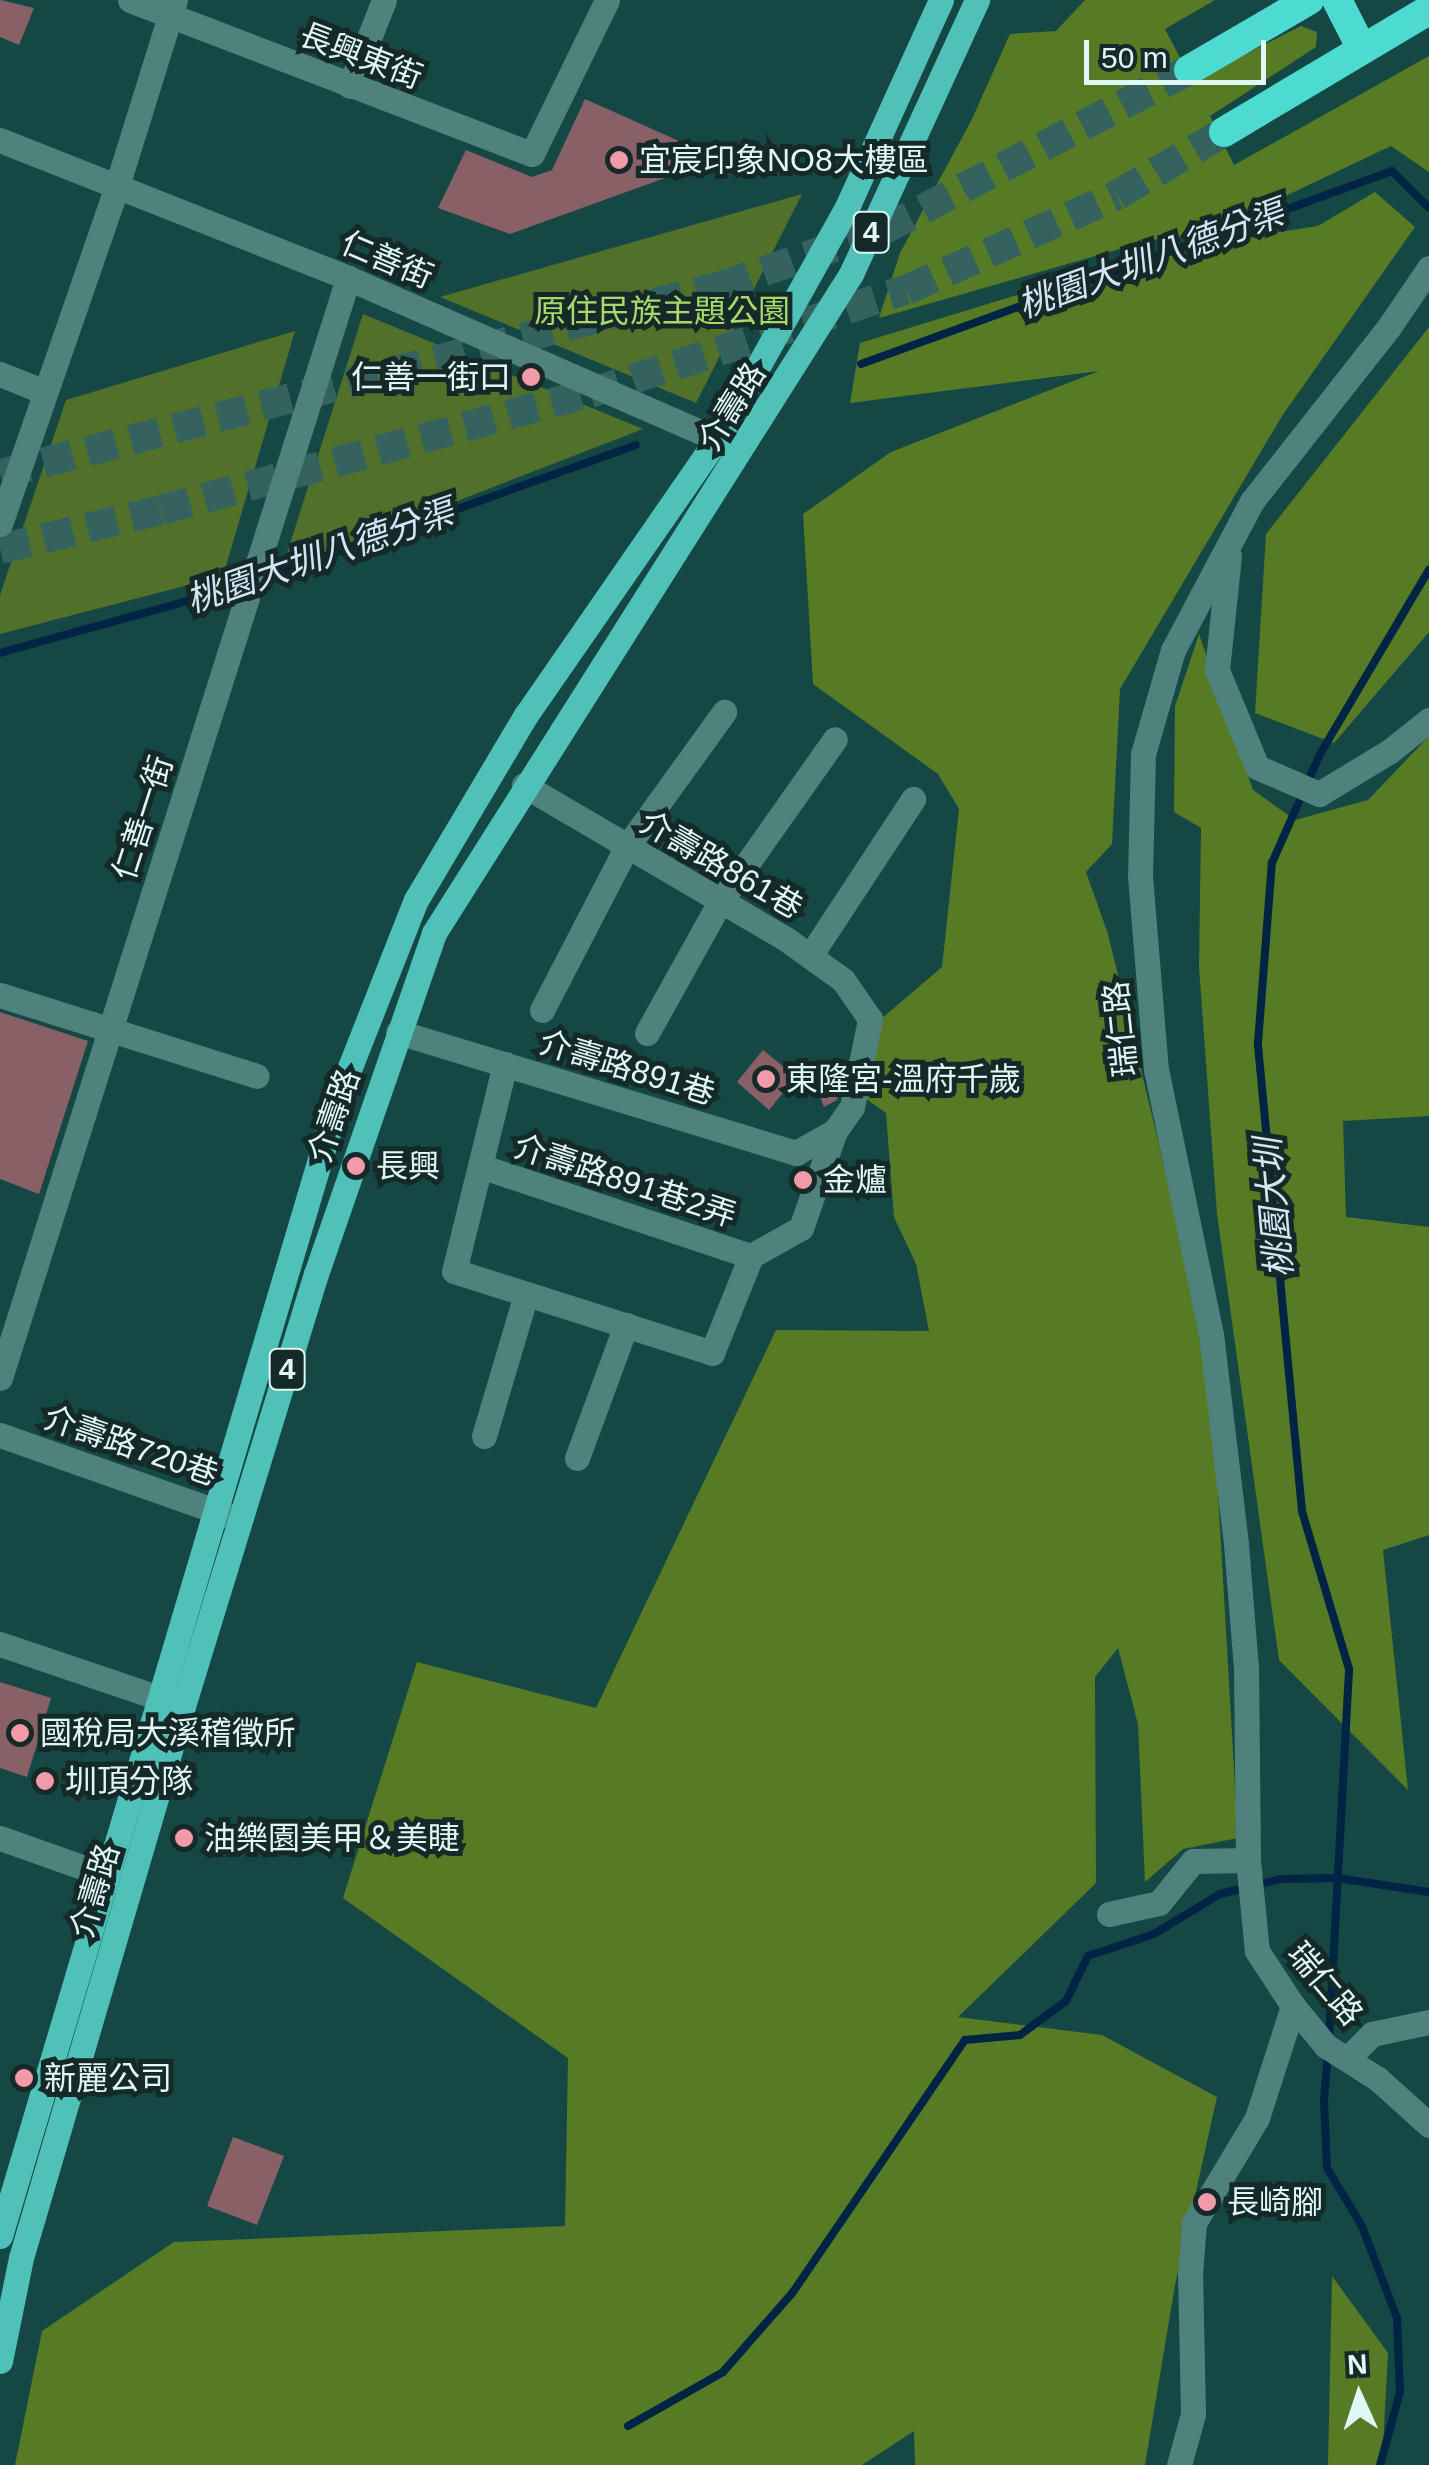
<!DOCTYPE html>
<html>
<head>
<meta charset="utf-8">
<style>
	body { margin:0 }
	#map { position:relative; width:1429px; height:2465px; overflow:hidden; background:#154845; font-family:Helvetica,"Noto Sans TC",sans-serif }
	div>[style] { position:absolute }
	.green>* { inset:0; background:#517029 }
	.forest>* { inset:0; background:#577a25 }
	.stream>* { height:8px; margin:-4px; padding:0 4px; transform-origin:4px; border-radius:4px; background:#002444 }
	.building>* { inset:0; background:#896066 }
	.highway-tunnel>* { height:30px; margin-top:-15px; transform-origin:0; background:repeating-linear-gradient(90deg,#33625f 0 30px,transparent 0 45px) }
	.minor>* { height:25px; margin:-12.5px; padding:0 12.5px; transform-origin:12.5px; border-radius:12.5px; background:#4f817d }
	.major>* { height:25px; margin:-12.5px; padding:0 12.5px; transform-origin:12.5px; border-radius:12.5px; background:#50c1b9 }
	.highway>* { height:30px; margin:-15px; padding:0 15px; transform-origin:15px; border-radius:15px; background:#4cdad1 }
	.dots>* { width:28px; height:28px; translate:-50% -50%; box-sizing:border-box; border:5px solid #152a28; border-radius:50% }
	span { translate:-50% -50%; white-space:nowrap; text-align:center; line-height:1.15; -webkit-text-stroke:10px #152a28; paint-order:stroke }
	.shield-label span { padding:2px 8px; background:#152a28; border:2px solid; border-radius:8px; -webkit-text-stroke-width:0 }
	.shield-label { font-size:30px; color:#def8f5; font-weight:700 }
	.street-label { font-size:32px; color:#def8f5 }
	.poi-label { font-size:32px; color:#def8f5 }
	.left { translate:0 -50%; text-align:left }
	.right { translate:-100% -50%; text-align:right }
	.park-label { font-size:32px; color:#a7d96b }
	.water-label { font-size:35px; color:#d4e5f6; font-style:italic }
	.north { position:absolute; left:1309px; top:2345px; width:100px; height:100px; -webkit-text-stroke:8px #152a28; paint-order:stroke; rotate:357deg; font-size:28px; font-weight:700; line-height:40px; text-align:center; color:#def8f5 }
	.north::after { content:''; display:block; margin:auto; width:35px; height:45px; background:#def8f5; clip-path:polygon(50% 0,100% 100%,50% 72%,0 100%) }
	.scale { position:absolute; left:1084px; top:40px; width:182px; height:45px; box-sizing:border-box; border:5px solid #def8f5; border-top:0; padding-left:12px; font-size:30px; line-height:35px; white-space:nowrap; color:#def8f5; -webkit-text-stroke:8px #152a28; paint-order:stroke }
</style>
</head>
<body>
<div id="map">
	<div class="green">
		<i style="clip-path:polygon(802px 194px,696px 403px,440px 297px)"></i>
		<i style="clip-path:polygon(363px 314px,643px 429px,282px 569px)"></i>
		<i style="clip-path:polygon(295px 331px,223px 576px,0 634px,0 595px,66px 400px)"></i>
	</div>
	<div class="forest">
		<i style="clip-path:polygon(1085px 0,1215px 0,1165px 29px,1192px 81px,1301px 26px,1317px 32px,1316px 47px,1210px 116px,1234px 165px,1429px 56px,1429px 172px,1391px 146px,1203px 235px,1151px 240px,879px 318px,900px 253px,972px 119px,1010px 34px,1056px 31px)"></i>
		<i style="clip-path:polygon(1375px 192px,1415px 227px,1282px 416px,1120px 689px,1112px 844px,1086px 872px,1108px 934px,1158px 1140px,1188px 1271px,1214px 1423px,1238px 1838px,1183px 1849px,1145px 1882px,1138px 1724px,1118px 1648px,1095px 1677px,1096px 1883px,958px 2017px,1102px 2035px,1217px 2097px,1175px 2285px,1145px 2465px,915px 2465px,914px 2431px,862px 2465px,15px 2465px,42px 2331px,174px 2242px,565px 2226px,568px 2058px,343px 1898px,417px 1662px,596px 1708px,776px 1330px,929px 1331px,916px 1264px,894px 1217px,886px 1113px,865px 1098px,881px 1019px,942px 967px,959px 809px,938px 774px,813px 684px,803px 514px,891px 452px,1099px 371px,850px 403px,860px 343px,1165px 250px,1318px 226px)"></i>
		<i style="clip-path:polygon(1429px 327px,1429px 632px,1334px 743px,1255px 713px,1266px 534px)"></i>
		<i style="clip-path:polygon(1199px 634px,1253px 790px,1295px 820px,1368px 800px,1429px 736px,1429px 1116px,1343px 1121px,1346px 1217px,1429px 1227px,1429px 1535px,1383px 1550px,1408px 1790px,1279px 1660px,1217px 1214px,1199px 967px,1201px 828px,1174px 812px,1175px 706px)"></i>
		<i style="clip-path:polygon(1332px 2276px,1388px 2353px,1382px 2465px,1328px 2465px)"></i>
	</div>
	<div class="stream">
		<i style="left:861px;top:364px;width:565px;rotate:-19.97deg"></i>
		<i style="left:1392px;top:171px;width:52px;rotate:45deg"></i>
		<i style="left:259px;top:580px;width:400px;rotate:-19.7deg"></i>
		<i style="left:0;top:653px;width:255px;rotate:-15.5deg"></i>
		<i style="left:1329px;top:2040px;width:372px;rotate:-86.9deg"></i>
		<i style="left:1349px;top:1669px;width:165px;rotate:-106.6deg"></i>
		<i style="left:1302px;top:1511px;width:470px;rotate:-95.4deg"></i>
		<i style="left:1258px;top:1043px;width:181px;rotate:-85.6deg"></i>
		<i style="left:1272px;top:863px;width:119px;rotate:-66.2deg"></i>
		<i style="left:1320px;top:754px;width:214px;rotate:-59.4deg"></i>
		<i style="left:1328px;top:2054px;width:46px;rotate:95deg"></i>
		<i style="left:1324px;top:2100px;width:68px;rotate:87.5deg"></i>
		<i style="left:1327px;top:2168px;width:68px;rotate:58.9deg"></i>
		<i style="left:1362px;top:2226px;width:98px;rotate:69.2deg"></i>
		<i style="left:1397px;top:2318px;width:74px;rotate:87.7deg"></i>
		<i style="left:1400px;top:2392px;width:76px;rotate:105.3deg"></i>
		<i style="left:628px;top:2426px;width:109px;rotate:-29.6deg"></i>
		<i style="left:723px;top:2372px;width:106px;rotate:-48.8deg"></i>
		<i style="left:793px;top:2292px;width:305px;rotate:-55.7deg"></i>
		<i style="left:965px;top:2040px;width:55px;rotate:-5.2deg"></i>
		<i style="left:1020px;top:2035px;width:57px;rotate:-36.5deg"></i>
		<i style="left:1066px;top:2001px;width:50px;rotate:-63.9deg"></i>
		<i style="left:1088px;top:1956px;width:70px;rotate:-18.4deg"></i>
		<i style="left:1154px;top:1934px;width:77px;rotate:-31.2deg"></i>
		<i style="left:1220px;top:1894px;width:63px;rotate:-13.8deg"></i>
		<i style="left:1281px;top:1879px;width:56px;rotate:-1deg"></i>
		<i style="left:1337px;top:1878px;width:93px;rotate:8.7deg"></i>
	</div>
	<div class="building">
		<i style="clip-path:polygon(0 0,34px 8px,19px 45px,0 37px)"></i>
		<i style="clip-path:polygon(585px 99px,688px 145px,676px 174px,510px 234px,438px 208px,466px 150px,532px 177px,552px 170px)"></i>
		<i style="clip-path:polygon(0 1012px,88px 1041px,39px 1194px,0 1179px)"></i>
		<i style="clip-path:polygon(763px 1050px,796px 1077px,769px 1110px,737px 1082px)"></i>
		<i style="clip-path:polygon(838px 1064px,844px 1065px,837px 1100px,824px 1107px,811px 1074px)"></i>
		<i style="clip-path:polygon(0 1682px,51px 1698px,27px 1777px,0 1768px)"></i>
		<i style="clip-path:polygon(233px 2137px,284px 2156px,257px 2225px,207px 2206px)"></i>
	</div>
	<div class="highway-tunnel">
		<i style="left:0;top:474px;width:745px;rotate:-14.61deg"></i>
		<i style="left:721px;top:286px;width:171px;rotate:-19.1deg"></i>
		<i style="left:883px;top:230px;width:345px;rotate:-27.6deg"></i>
		<i style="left:0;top:549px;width:166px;rotate:-13.6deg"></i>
		<i style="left:161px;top:510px;width:445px;rotate:-15.3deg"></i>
		<i style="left:590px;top:393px;width:332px;rotate:-18.1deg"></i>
		<i style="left:906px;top:290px;width:231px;rotate:-24.2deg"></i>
		<i style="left:1117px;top:195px;width:124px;rotate:-30.5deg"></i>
	</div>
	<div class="minor">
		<i style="left:130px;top:0;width:430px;rotate:21deg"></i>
		<i style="left:532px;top:154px;width:171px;rotate:-64deg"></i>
		<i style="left:350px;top:86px;width:92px;rotate:-68.4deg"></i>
		<i style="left:0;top:140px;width:374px;rotate:21.6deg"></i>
		<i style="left:348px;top:278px;width:420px;rotate:23.6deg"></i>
		<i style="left:1429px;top:268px;width:71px;rotate:124.1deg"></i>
		<i style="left:1389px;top:327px;width:221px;rotate:128.2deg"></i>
		<i style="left:1252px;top:501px;width:169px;rotate:117.9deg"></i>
		<i style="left:1173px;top:650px;width:108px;rotate:106.1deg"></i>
		<i style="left:1143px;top:754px;width:122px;rotate:91.4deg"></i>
		<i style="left:1140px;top:876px;width:194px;rotate:85.3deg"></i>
		<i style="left:1156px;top:1069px;width:271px;rotate:78.3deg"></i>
		<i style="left:1211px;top:1334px;width:211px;rotate:83.2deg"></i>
		<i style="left:1236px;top:1544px;width:123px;rotate:85.4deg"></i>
		<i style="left:1246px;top:1667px;width:193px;rotate:89.4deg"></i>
		<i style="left:1248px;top:1860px;width:91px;rotate:84.4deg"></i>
		<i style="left:1257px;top:1951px;width:66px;rotate:56.8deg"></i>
		<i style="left:1293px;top:2006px;width:52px;rotate:50.5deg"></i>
		<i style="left:1326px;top:2046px;width:62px;rotate:32.4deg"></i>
		<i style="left:1378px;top:2079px;width:69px;rotate:42deg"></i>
		<i style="left:0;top:374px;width:48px;rotate:21.8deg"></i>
		<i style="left:0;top:524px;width:358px;rotate:-70.9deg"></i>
		<i style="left:117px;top:186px;width:195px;rotate:-72.7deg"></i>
		<i style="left:1229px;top:556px;width:115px;rotate:96deg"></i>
		<i style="left:1217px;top:670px;width:105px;rotate:67.6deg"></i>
		<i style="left:1257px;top:767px;width:68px;rotate:23.5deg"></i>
		<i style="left:1319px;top:794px;width:83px;rotate:-31.2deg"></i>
		<i style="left:1390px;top:751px;width:50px;rotate:-38.5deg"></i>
		<i style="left:810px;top:956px;width:188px;rotate:-56.7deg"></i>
		<i style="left:0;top:995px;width:269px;rotate:17.5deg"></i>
		<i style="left:542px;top:1010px;width:182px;rotate:-62.6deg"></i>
		<i style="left:626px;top:848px;width:168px;rotate:-54.2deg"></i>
		<i style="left:398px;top:1032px;width:416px;rotate:16.9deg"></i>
		<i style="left:796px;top:1153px;width:45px;rotate:-29.4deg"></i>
		<i style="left:835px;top:1131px;width:29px;rotate:-55deg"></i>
		<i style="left:852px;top:1107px;width:90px;rotate:-78.4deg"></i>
		<i style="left:870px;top:1019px;width:47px;rotate:-124.7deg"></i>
		<i style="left:843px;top:980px;width:70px;rotate:-144.3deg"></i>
		<i style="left:786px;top:939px;width:304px;rotate:-149.6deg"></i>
		<i style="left:647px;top:1033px;width:150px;rotate:-60.9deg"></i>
		<i style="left:720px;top:902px;width:199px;rotate:-54.8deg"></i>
		<i style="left:505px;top:1064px;width:213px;rotate:103.8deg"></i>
		<i style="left:454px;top:1271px;width:271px;rotate:17.6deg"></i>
		<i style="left:712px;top:1353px;width:105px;rotate:-68.1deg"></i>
		<i style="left:751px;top:1256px;width:57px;rotate:-29.2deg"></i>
		<i style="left:801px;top:1228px;width:103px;rotate:-70.7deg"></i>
		<i style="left:480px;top:1166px;width:286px;rotate:18.4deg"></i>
		<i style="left:0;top:1378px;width:1154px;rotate:-72.44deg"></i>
		<i style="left:0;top:1435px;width:250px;rotate:19.4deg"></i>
		<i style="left:484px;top:1436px;width:148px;rotate:-73.5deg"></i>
		<i style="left:577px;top:1458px;width:142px;rotate:-69.8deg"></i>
		<i style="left:0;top:1644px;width:190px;rotate:18.7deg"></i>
		<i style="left:0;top:1838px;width:135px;rotate:19.5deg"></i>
		<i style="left:1109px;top:1914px;width:51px;rotate:-12.4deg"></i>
		<i style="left:1159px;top:1903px;width:54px;rotate:-51deg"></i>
		<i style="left:1193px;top:1861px;width:55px;rotate:-1deg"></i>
		<i style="left:1349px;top:2057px;width:33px;rotate:-45deg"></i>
		<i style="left:1372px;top:2034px;width:58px;rotate:-11.9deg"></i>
		<i style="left:1179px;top:2465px;width:53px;rotate:-74.6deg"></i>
		<i style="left:1193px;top:2414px;width:140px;rotate:-91.2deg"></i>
		<i style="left:1190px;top:2274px;width:51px;rotate:-85.5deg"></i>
		<i style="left:1194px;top:2223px;width:122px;rotate:-59deg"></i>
		<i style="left:1257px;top:2118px;width:118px;rotate:-72.2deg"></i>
	</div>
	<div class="major">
		<i style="left:0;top:2236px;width:1190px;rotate:-73.45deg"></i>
		<i style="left:339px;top:1095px;width:210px;rotate:-68.5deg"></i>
		<i style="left:416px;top:900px;width:215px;rotate:-59.3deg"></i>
		<i style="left:526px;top:715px;width:337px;rotate:-55.3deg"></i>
		<i style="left:718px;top:438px;width:267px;rotate:-60.8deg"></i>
		<i style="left:848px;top:205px;width:225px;rotate:-65.6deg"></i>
		<i style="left:0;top:2361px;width:105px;rotate:-78.5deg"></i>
		<i style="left:21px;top:2258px;width:575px;rotate:-73.64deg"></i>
		<i style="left:183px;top:1706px;width:452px;rotate:-72.9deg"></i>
		<i style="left:316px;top:1274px;width:361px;rotate:-70.9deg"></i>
		<i style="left:434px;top:933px;width:780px;rotate:-57.68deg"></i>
		<i style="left:851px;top:274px;width:302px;rotate:-65.3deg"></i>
	</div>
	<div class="highway">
		<i style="left:1337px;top:0;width:55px;rotate:63deg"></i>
		<i style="left:1189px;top:70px;width:139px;rotate:-30.3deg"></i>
		<i style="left:1224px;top:132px;width:239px;rotate:-30.8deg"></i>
	</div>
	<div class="dots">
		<i style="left:619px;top:160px;background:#f39aa9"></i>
		<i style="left:531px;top:377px;background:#f39aa9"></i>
		<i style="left:766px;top:1079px;background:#f39aa9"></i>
		<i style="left:356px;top:1166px;background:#f39aa9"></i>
		<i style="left:803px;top:1180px;background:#f39aa9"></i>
		<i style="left:20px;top:1733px;background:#f39aa9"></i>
		<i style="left:45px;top:1781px;background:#f39aa9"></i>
		<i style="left:184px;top:1838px;background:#f39aa9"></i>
		<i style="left:24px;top:2078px;background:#f39aa9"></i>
		<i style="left:1207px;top:2202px;background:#f39aa9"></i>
	</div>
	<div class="shield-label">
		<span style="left:871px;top:232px">4</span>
		<span style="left:287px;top:1369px">4</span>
	</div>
	<div class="street-label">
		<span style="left:361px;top:56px;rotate:21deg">長興東街</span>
		<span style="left:387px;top:260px;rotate:23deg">仁善街</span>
		<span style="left:732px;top:407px;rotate:-58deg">介壽路</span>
		<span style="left:143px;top:818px;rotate:-72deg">仁善一街</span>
		<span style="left:721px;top:865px;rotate:30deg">介壽路861巷</span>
		<span style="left:1121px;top:1029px;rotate:-96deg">瑞仁路</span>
		<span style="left:627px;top:1068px;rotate:17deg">介壽路891巷</span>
		<span style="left:334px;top:1116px;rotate:-71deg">介壽路</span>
		<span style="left:625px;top:1181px;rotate:18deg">介壽路891巷2弄</span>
		<span style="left:131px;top:1446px;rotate:19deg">介壽路720巷</span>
		<span style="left:95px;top:1891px;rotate:-73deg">介壽路</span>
		<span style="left:1325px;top:1984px;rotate:50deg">瑞仁路</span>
	</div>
	<div class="poi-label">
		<span class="left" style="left:639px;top:160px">宜宸印象NO8大樓區</span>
		<span class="right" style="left:511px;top:377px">仁善一街口</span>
		<span class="left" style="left:786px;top:1079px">東隆宮-溫府千歲</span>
		<span class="left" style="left:376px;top:1166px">長興</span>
		<span class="left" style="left:823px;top:1180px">金爐</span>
		<span class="left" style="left:40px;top:1733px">國稅局大溪稽徵所</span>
		<span class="left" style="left:65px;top:1781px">圳頂分隊</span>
		<span class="left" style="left:204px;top:1838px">油樂園美甲＆美睫</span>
		<span class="left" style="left:44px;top:2078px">新麗公司</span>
		<span class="left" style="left:1227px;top:2202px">長崎腳</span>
	</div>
	<div class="park-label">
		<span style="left:662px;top:311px">原住民族主題公園</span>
	</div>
	<div class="water-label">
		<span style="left:1151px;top:259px;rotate:-20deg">桃園大圳八德分渠</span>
		<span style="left:320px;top:556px;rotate:-19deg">桃園大圳八德分渠</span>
		<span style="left:1274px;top:1208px;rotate:-95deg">桃園大圳</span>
	</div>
	<div class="north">N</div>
	<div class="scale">50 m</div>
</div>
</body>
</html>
